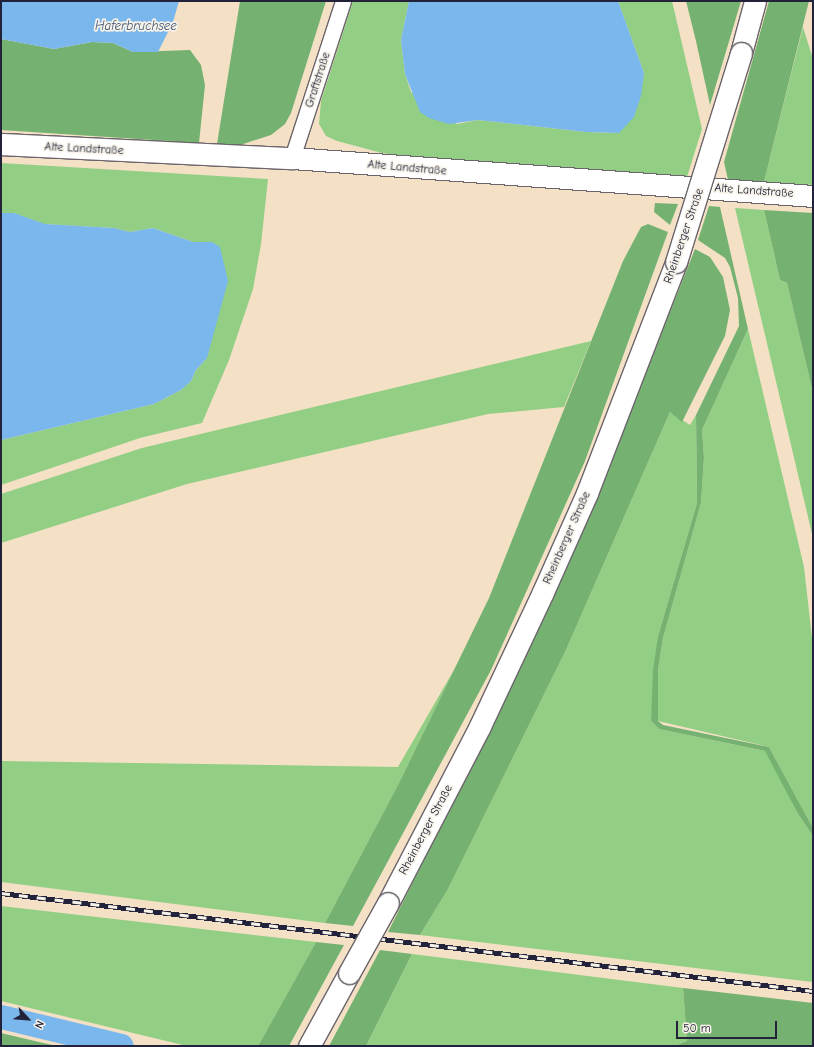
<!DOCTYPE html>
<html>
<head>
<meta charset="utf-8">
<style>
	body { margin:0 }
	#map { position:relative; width:814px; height:1047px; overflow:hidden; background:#f3e0c5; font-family:"Comic Neue",sans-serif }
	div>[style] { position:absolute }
	.green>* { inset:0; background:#92cf84 }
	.forest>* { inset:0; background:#75b272 }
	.water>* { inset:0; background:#7ab7ed }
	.river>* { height:24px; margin:-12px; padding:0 12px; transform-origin:12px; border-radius:12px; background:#7ab7ed }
	.roads { filter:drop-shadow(1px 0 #6b646b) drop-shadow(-1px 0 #6b646b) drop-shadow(0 1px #6b646b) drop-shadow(0 -1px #6b646b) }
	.street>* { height:15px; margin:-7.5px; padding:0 7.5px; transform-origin:7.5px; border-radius:7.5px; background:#fff }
	.secondary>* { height:21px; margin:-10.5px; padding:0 10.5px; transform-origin:10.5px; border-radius:10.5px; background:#fff }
	.rail>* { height:4.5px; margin-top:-2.25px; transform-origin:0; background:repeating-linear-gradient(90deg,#f7f3e8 0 9px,#22223b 0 18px); box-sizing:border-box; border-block:1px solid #22223b }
	.bridges { filter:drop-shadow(1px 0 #6b646b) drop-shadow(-1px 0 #6b646b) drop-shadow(0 1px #6b646b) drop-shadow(0 -1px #6b646b) }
	.secondary-bridge>* { height:21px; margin:-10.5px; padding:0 10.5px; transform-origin:10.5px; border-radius:10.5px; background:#fff }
	span { translate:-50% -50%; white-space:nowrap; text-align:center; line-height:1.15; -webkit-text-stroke:3.5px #f7f3e8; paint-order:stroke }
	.street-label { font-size:12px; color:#22223b }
	.water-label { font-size:13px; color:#415679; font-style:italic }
	.frame { position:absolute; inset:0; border:2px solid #22223b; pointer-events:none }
	.north { position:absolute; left:8px; top:999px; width:40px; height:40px; -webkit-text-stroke:3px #f7f3e8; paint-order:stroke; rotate:116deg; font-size:11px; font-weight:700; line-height:16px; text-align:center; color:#22223b }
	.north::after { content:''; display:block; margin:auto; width:14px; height:18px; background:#22223b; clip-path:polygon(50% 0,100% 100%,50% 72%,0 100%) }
	.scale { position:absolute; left:676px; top:1021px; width:101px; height:18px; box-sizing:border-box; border:2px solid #22223b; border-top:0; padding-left:5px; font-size:12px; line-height:14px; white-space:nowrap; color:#22223b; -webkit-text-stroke:3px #f7f3e8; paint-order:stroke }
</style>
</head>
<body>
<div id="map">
	<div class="green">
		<i style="clip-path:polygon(353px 1px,409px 1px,401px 40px,405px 74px,411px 92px,457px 124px,478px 120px,586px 132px,619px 133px,644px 73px,618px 1px,672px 1px,702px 129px,687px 177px,439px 162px,382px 153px,337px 141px,326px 136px,319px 124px,321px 101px)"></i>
		<i style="clip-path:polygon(803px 27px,813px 59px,813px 185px,764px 182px)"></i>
		<i style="clip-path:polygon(1px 163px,268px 179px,261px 244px,253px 289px,229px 360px,202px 423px,140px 438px,1px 485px,1px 440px,154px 404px,181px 390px,191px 381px,196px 370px,207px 358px,212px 242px,193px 242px,153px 228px,130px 232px,114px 228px,44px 224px,14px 213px,1px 213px)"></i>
		<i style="clip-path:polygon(735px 208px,764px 210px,780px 280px,787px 283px,813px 393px,813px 538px)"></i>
		<i style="clip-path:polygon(748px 329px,804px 567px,813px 647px,813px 828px,769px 747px,658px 721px,658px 670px,663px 638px,701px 503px,704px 457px,702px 430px)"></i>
		<i style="clip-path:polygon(591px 341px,564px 407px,488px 414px,187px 484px,1px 543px,1px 494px,142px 448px)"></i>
		<i style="clip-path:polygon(670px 412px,690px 425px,696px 415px,697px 503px,658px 636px,651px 721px,659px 729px,765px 751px,769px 755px,798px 814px,813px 836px,813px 982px,420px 935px,448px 889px,566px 650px)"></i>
		<i style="clip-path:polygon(455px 668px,399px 783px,325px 923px,1px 882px,1px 761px,398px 767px)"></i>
		<i style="clip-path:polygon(1px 906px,316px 942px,258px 1046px,187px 1046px,1px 1001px)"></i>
		<i style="clip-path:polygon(412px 954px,683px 988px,687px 1041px,675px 1046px,366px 1046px)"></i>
	</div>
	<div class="forest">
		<i style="clip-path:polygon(240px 1px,326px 1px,291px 113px,285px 124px,271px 135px,240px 145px,217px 144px)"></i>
		<i style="clip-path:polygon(686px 1px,741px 1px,710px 105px,696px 41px)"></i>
		<i style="clip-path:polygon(769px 1px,809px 1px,764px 182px,728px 180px,724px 162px)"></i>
		<i style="clip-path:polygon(1px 39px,54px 49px,92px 42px,113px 43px,133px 52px,190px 50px,201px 65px,205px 85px,199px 143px,1px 130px)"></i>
		<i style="clip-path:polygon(655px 203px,678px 204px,670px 225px,654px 212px)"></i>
		<i style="clip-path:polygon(709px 206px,720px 207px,748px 329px,702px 430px,704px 457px,701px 503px,663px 638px,658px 670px,658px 721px,663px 725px,769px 747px,813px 828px,813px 836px,798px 814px,765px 751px,659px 729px,651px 721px,653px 670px,658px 636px,697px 503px,696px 415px,739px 326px,738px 298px,730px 267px,725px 258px,698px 240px)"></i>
		<i style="clip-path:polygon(764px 210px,813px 213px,813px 393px,787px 283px,780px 280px)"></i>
		<i style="clip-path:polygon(648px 224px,668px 232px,585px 461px,491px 670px,353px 926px,325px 923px,399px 783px,489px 598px,623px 261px,641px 227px)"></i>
		<i style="clip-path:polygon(695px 249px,710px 257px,723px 277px,730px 310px,725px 336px,682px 422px,670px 412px,566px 650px,448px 889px,420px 935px,388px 932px,497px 714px,593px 506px)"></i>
		<i style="clip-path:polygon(316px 942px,344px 945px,289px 1046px,258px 1046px)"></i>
		<i style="clip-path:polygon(380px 950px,412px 954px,366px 1046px,329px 1046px)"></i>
		<i style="clip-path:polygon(683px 988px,813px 1003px,813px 1046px,675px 1046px,687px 1041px)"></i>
		<i style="clip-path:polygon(1px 1033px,39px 1042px,57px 1046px,1px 1046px)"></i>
	</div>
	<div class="water">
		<i style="clip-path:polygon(1px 1px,179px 1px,173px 22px,158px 52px,133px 52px,113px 43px,92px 42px,54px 49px,1px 39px)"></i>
		<i style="clip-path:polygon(409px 1px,618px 1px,644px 73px,641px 96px,634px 117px,619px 133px,586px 132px,478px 120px,449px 124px,429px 118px,420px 112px,405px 74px,401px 40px)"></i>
		<i style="clip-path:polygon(1px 213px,14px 213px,45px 224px,114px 228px,130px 232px,153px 228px,193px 242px,212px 242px,220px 247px,228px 281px,207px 358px,196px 370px,191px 381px,181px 390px,154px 404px,1px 440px)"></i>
	</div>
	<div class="river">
		<i style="left:1px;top:1017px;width:124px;rotate:13.5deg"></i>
	</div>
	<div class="roads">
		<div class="street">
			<i style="left:292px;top:158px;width:165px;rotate:-72deg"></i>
		</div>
		<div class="secondary">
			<i style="left:741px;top:53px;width:54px;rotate:-74.9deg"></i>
			<i style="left:1px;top:144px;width:291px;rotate:2.8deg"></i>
			<i style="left:292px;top:158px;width:522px;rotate:4.17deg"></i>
			<i style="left:388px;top:903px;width:199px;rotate:-62.5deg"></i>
			<i style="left:480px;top:726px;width:148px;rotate:-64.8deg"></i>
			<i style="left:543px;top:592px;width:108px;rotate:-66deg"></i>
			<i style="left:587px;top:493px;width:248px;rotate:-68.9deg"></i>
			<i style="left:309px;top:1046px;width:83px;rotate:-61.3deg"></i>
		</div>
	</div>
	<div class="rail">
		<i style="left:1px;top:893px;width:818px;rotate:6.88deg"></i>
	</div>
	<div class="bridges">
		<div class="secondary-bridge">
			<i style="left:676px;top:262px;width:219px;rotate:-72.7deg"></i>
			<i style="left:349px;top:973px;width:80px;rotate:-60.9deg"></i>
		</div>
	</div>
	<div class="street-label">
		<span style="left:318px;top:80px;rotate:-72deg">Graftstraße</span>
		<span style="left:84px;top:149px;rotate:3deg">Alte Landstraße</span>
		<span style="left:407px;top:168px;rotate:5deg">Alte Landstraße</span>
		<span style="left:754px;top:191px;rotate:4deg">Alte Landstraße</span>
		<span style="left:684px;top:236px;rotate:-71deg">Rheinberger Straße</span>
		<span style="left:567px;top:538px;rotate:-66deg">Rheinberger Straße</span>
		<span style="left:426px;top:830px;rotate:-62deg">Rheinberger Straße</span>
	</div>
	<div class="water-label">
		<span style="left:136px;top:26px">Haferbruchsee</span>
	</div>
	<div class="frame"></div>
	<div class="north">N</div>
	<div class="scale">50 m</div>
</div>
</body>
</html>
